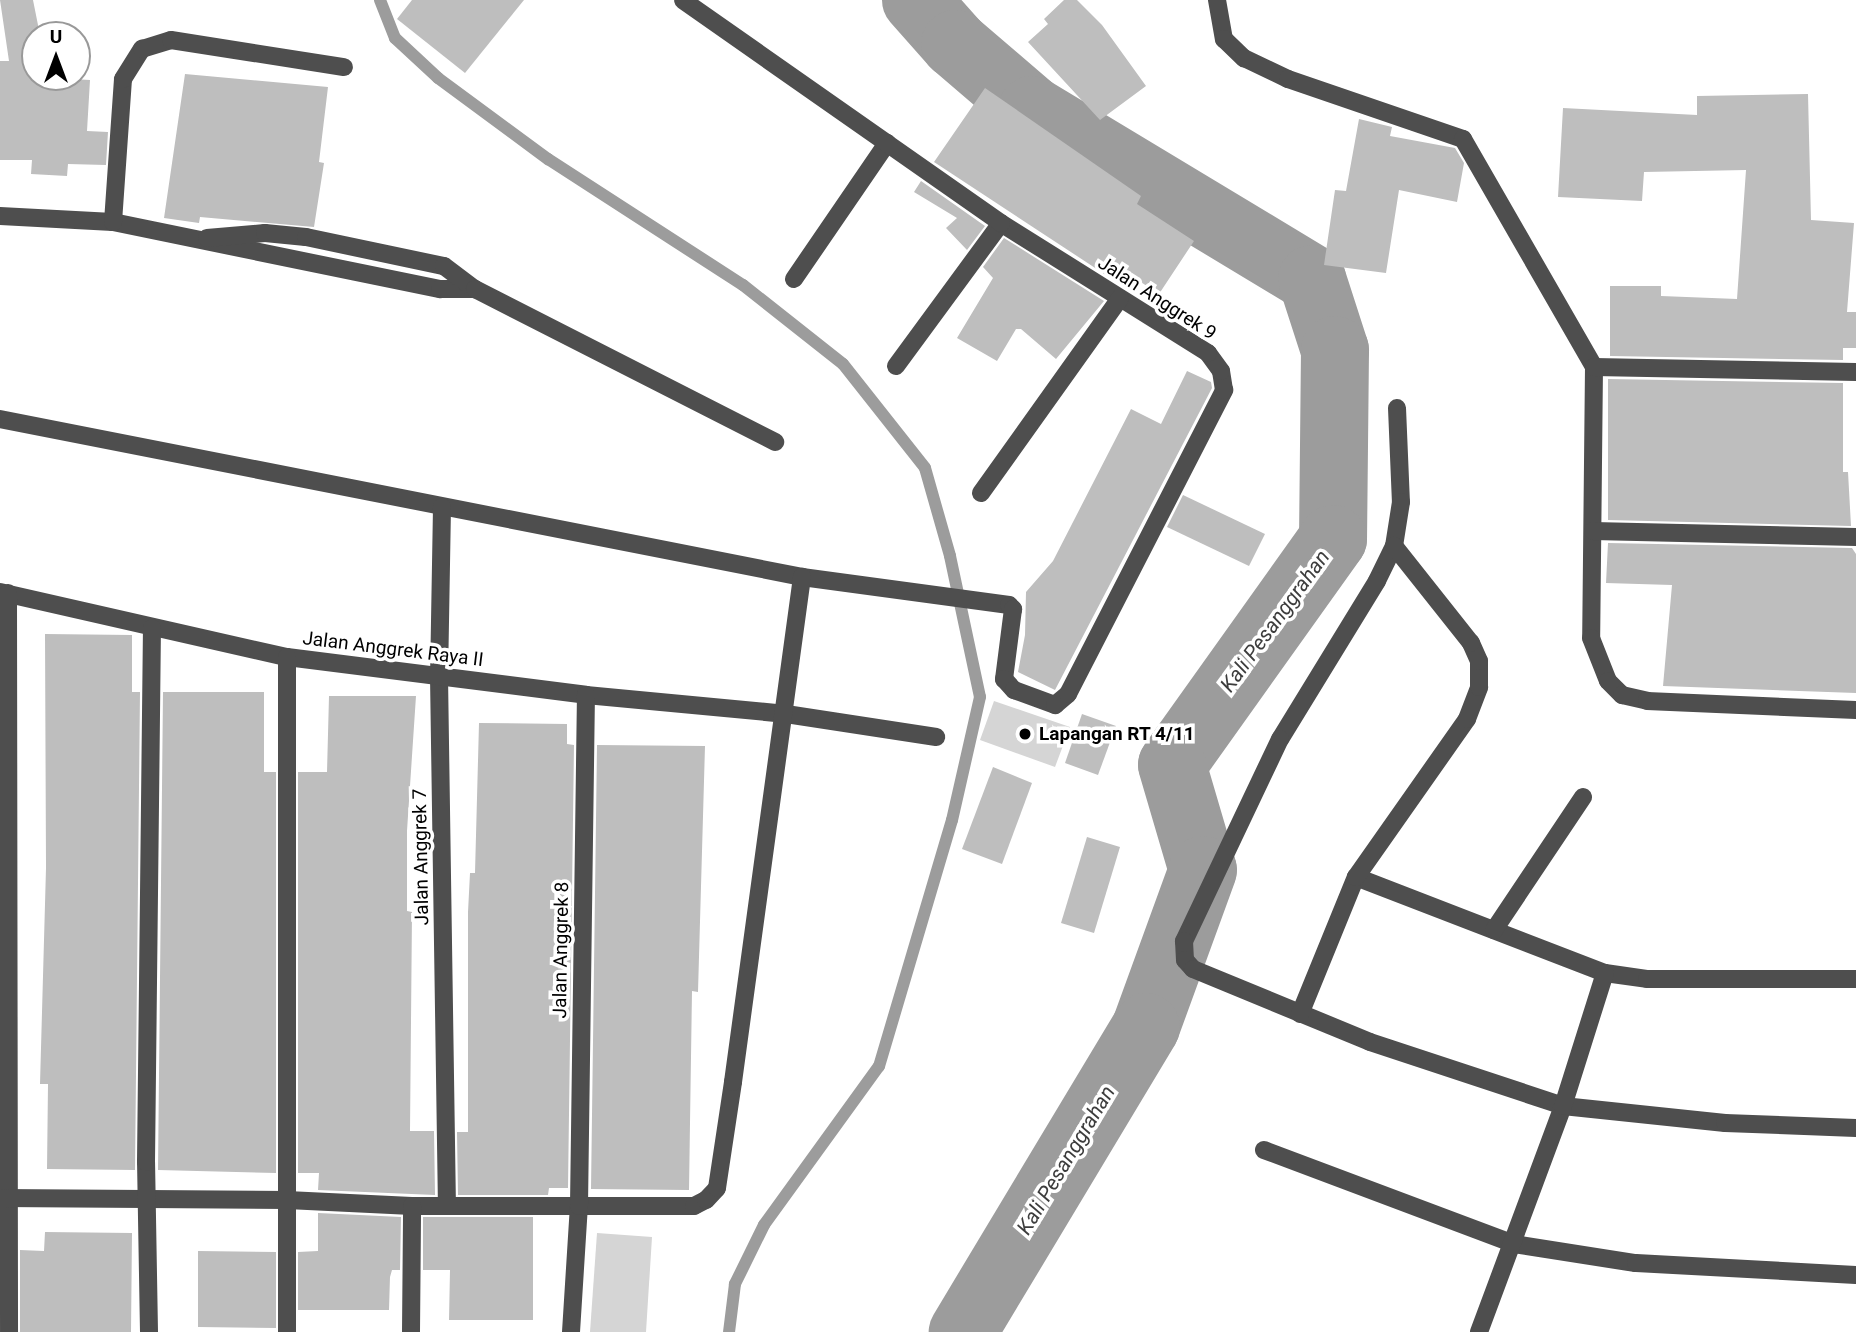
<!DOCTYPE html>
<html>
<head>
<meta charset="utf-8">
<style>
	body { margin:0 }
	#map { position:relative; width:1856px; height:1332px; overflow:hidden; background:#fff; font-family:Roboto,sans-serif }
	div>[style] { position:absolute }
	.green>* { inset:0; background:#d5d5d5 }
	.stream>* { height:12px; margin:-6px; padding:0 6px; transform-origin:6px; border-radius:6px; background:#9c9c9c }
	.river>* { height:68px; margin:-34px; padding:0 34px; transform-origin:34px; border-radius:34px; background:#9c9c9c }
	.building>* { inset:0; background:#bebebe }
	.minor>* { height:18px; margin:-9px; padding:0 9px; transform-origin:9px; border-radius:9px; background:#4e4e4e }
	.dots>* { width:19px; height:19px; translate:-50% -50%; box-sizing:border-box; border:4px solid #fff; border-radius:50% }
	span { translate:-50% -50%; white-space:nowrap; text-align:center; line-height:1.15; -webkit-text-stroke:7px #fff; paint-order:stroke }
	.street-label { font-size:19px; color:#000 }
	.poi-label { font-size:19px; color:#000; font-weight:700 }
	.left { translate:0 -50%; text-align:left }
	.water-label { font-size:21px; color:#3d3d3d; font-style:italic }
	.north { position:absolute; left:21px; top:21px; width:70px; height:70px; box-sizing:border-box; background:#fff; border:2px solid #999; border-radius:50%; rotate:0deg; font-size:19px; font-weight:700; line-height:28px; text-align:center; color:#000 }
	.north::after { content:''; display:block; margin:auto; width:24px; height:32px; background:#000; clip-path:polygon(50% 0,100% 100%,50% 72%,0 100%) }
</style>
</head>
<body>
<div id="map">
	<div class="green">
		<i style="clip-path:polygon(994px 701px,1070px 727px,1055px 767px,980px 740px)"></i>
		<i style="clip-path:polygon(597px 1233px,652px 1237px,646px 1332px,590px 1332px)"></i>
	</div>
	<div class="stream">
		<i style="left:380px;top:0;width:41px;rotate:68.5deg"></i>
		<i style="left:395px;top:38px;width:59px;rotate:42.9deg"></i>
		<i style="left:438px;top:78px;width:137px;rotate:36.4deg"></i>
		<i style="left:548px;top:159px;width:232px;rotate:32.9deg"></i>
		<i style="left:743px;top:285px;width:127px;rotate:38.3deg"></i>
		<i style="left:843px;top:364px;width:132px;rotate:51.7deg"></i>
		<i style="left:925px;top:468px;width:91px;rotate:74.1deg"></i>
		<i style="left:950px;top:556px;width:144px;rotate:78deg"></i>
		<i style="left:980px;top:697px;width:126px;rotate:102.8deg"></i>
		<i style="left:952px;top:820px;width:257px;rotate:106.5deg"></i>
		<i style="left:879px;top:1066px;width:196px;rotate:125.9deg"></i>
		<i style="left:764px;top:1225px;width:66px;rotate:116.2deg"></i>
		<i style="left:735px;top:1284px;width:48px;rotate:97.1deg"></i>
	</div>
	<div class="river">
		<i style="left:916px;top:0;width:59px;rotate:48.4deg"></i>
		<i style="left:955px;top:44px;width:101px;rotate:40.6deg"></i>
		<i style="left:1032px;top:110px;width:327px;rotate:31.1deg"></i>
		<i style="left:1312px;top:279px;width:75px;rotate:72.1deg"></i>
		<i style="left:1335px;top:350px;width:189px;rotate:90.6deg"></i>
		<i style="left:1333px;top:539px;width:277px;rotate:125.5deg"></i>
		<i style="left:1172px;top:765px;width:109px;rotate:73.6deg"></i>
		<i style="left:1203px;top:870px;width:167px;rotate:110deg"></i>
		<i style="left:1146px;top:1027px;width:356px;rotate:121deg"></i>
	</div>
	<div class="building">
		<i style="clip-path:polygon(0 0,33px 0,40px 35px,35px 35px,35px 77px,90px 80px,87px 131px,108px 132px,106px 165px,68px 164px,67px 176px,31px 174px,32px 160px,0 160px,0 61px,9px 61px)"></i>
		<i style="clip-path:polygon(412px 0,524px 0,465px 73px,397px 19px)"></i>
		<i style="clip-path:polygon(1064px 0,1077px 0,1102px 25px,1146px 86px,1100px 120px,1028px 42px,1048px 24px,1044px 19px)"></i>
		<i style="clip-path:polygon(185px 74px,328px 87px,319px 162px,324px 163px,314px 227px,200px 217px,199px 223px,164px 218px)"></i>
		<i style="clip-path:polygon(985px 88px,1141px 196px,1137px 204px,1194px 241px,1159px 294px,1127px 273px,1118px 283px,934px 162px)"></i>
		<i style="clip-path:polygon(1808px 94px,1811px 220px,1854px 223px,1847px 312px,1856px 312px,1856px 348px,1843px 348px,1843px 360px,1610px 356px,1610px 286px,1661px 286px,1661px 296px,1737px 299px,1746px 170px,1644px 172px,1642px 201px,1558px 197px,1563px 108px,1697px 115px,1697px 96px)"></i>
		<i style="clip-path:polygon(1359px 119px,1392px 127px,1390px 136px,1455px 148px,1464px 163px,1457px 202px,1399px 190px,1386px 273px,1324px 265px,1335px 190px,1346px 191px)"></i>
		<i style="clip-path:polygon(921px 181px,985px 226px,967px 250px,946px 228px,957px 218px,914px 192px)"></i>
		<i style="clip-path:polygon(1004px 238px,1104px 301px,1056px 359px,1021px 329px,1016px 329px,997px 361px,957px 338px,993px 278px,983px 267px)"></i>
		<i style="clip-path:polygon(1187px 371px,1211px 382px,1212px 388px,1055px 690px,1018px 672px,1025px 635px,1026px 592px,1053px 561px,1131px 409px,1161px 424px)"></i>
		<i style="clip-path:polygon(1608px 379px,1843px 383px,1843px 472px,1848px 472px,1851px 526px,1608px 520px)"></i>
		<i style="clip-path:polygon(1183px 495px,1265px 534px,1249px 566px,1167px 527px)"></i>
		<i style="clip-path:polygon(1608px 543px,1852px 548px,1856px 554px,1856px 693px,1663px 686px,1672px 585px,1606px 583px)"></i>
		<i style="clip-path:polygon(45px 634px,132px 635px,132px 692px,140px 692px,135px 1170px,47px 1169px,48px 1084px,40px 1084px,46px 868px)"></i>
		<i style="clip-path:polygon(163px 692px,264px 692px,264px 772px,276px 772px,276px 1173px,158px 1170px)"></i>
		<i style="clip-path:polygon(329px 696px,416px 696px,407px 831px,407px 911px,412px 912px,410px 1131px,434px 1131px,435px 1195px,318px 1190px,319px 1173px,298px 1173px,298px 772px,327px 772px)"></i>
		<i style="clip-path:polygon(1082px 714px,1116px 726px,1098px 775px,1065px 763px)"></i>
		<i style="clip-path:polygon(479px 723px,567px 724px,567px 744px,574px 745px,568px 1188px,549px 1188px,548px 1195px,458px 1195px,457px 1132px,468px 1132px,468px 912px,470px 873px,475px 873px)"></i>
		<i style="clip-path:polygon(597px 745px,705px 746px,698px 992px,692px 991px,689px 1190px,591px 1189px)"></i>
		<i style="clip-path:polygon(993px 767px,1032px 783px,1002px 864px,962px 849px)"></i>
		<i style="clip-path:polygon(1087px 837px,1120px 847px,1094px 933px,1061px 923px)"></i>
		<i style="clip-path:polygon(318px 1213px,401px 1217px,400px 1270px,392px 1270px,390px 1277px,389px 1310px,298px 1310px,298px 1252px,318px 1251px)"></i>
		<i style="clip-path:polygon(423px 1217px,533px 1217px,533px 1320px,449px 1320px,450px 1270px,423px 1270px)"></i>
		<i style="clip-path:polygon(45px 1232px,132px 1233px,131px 1332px,20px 1332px,20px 1250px,44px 1251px)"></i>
		<i style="clip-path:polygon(198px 1251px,276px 1252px,276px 1328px,198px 1327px)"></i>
	</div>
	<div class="minor">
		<i style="left:1217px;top:0;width:40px;rotate:80deg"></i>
		<i style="left:1224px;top:39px;width:28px;rotate:44deg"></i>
		<i style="left:1244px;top:58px;width:49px;rotate:25.5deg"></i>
		<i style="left:1288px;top:79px;width:185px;rotate:18.9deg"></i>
		<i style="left:1463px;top:139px;width:263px;rotate:60.1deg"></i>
		<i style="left:1594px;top:367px;width:271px;rotate:90.6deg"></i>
		<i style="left:1591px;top:638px;width:46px;rotate:68.4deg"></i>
		<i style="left:1608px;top:681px;width:20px;rotate:45deg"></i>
		<i style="left:1622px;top:695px;width:26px;rotate:13deg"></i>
		<i style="left:1647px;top:701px;width:209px;rotate:2.5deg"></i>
		<i style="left:0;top:216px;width:113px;rotate:3deg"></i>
		<i style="left:113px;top:222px;width:334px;rotate:11.6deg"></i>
		<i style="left:440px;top:289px;width:35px"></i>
		<i style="left:113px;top:222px;width:143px;rotate:-86deg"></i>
		<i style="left:123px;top:79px;width:36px;rotate:-58deg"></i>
		<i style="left:142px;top:49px;width:30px;rotate:-17deg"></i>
		<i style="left:171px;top:40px;width:175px;rotate:8.9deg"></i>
		<i style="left:207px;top:238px;width:58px;rotate:-4.9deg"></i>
		<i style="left:265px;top:233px;width:41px;rotate:5.6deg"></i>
		<i style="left:306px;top:237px;width:141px;rotate:11.9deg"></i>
		<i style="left:444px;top:266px;width:39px;rotate:37deg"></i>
		<i style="left:475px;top:289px;width:337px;rotate:27deg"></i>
		<i style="left:794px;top:279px;width:165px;rotate:-55.6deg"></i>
		<i style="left:896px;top:366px;width:177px;rotate:-53.7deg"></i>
		<i style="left:1594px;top:367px;width:262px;rotate:1.1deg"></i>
		<i style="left:1397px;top:408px;width:94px;rotate:87.6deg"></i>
		<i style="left:1401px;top:502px;width:45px;rotate:99deg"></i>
		<i style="left:1394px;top:546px;width:39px;rotate:116deg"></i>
		<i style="left:1377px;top:581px;width:185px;rotate:121.5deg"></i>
		<i style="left:1280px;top:739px;width:224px;rotate:115.4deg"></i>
		<i style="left:1184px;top:941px;width:19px;rotate:87deg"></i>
		<i style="left:1185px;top:960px;width:12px;rotate:48deg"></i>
		<i style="left:1193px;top:969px;width:191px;rotate:22.4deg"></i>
		<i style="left:1370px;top:1042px;width:203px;rotate:18.3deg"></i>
		<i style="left:1563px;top:1106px;width:163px;rotate:6deg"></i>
		<i style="left:1725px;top:1123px;width:131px;rotate:2.2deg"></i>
		<i style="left:0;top:419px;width:817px;rotate:11.14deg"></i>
		<i style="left:802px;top:577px;width:209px;rotate:7.7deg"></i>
		<i style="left:1009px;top:605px;width:6px;rotate:45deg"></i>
		<i style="left:1013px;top:609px;width:71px;rotate:97.3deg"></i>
		<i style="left:1004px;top:679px;width:15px;rotate:48deg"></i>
		<i style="left:1014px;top:690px;width:44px;rotate:20.1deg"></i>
		<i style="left:1055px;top:705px;width:17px;rotate:-40deg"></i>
		<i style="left:1068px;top:694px;width:342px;rotate:-62.8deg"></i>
		<i style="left:1224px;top:390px;width:19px;rotate:-99deg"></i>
		<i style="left:1221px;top:371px;width:22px;rotate:-126deg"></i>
		<i style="left:1208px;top:353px;width:244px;rotate:-147.9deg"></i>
		<i style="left:1001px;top:223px;width:388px;rotate:-145deg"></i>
		<i style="left:981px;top:493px;width:239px;rotate:-54.5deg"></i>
		<i style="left:442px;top:507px;width:169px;rotate:91deg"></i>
		<i style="left:439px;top:676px;width:530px;rotate:89.14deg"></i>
		<i style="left:1593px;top:531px;width:263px;rotate:1.3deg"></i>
		<i style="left:0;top:592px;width:294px;rotate:12.8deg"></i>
		<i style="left:287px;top:657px;width:301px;rotate:7.2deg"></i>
		<i style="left:586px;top:695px;width:201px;rotate:5.4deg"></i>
		<i style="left:786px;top:714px;width:152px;rotate:8.7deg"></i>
		<i style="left:8px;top:593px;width:739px;rotate:89.92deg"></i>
		<i style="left:1356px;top:877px;width:267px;rotate:21.1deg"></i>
		<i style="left:1605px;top:973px;width:42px;rotate:8.1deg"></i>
		<i style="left:1647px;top:979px;width:209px"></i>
		<i style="left:1494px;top:930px;width:160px;rotate:-56.2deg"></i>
		<i style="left:1300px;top:1014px;width:148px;rotate:-67.8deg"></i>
		<i style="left:1356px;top:877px;width:193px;rotate:-54.9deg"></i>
		<i style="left:1467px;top:719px;width:34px;rotate:-69deg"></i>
		<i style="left:1479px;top:687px;width:26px;rotate:-90deg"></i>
		<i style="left:1479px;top:661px;width:20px;rotate:-114deg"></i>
		<i style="left:1471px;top:643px;width:124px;rotate:-128.4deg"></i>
		<i style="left:1264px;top:1150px;width:267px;rotate:20.6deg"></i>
		<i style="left:1514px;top:1244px;width:123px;rotate:8.9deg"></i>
		<i style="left:1636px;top:1263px;width:220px;rotate:3.1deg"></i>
		<i style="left:0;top:1198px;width:287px;rotate:0.4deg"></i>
		<i style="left:287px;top:1200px;width:125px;rotate:2.7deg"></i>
		<i style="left:412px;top:1206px;width:282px"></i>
		<i style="left:694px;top:1206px;width:13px;rotate:-27deg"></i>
		<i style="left:706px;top:1200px;width:16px;rotate:-47deg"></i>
		<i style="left:717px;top:1188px;width:107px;rotate:-81.4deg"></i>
		<i style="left:733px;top:1082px;width:510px;rotate:-82.22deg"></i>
		<i style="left:149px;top:1332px;width:170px;rotate:-91deg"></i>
		<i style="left:146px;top:1162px;width:534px;rotate:-89.36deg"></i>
		<i style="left:287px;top:1332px;width:675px;rotate:-90deg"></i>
		<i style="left:411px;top:1332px;width:126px;rotate:-89.5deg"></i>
		<i style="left:571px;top:1332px;width:126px;rotate:-86.4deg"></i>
		<i style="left:579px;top:1206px;width:511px;rotate:-89.22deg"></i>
		<i style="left:1479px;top:1332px;width:241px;rotate:-69.6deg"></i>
		<i style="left:1563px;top:1106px;width:139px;rotate:-72.5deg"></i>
	</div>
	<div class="dots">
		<i style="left:1025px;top:734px;background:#000"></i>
	</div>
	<div class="street-label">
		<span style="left:1157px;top:298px;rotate:33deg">Jalan Anggrek 9</span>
		<span style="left:393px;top:649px;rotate:7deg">Jalan Anggrek Raya II</span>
		<span style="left:421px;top:857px;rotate:-91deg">Jalan Anggrek 7</span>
		<span style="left:561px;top:950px;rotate:-89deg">Jalan Anggrek 8</span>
	</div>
	<div class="poi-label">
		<span class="left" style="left:1039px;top:734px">Lapangan RT 4/11</span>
	</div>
	<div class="water-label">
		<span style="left:1275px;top:621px;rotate:-54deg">Kali Pesanggrahan</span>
		<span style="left:1066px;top:1160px;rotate:-59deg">Kali Pesanggrahan</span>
	</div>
	<div class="north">U</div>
</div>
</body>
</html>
